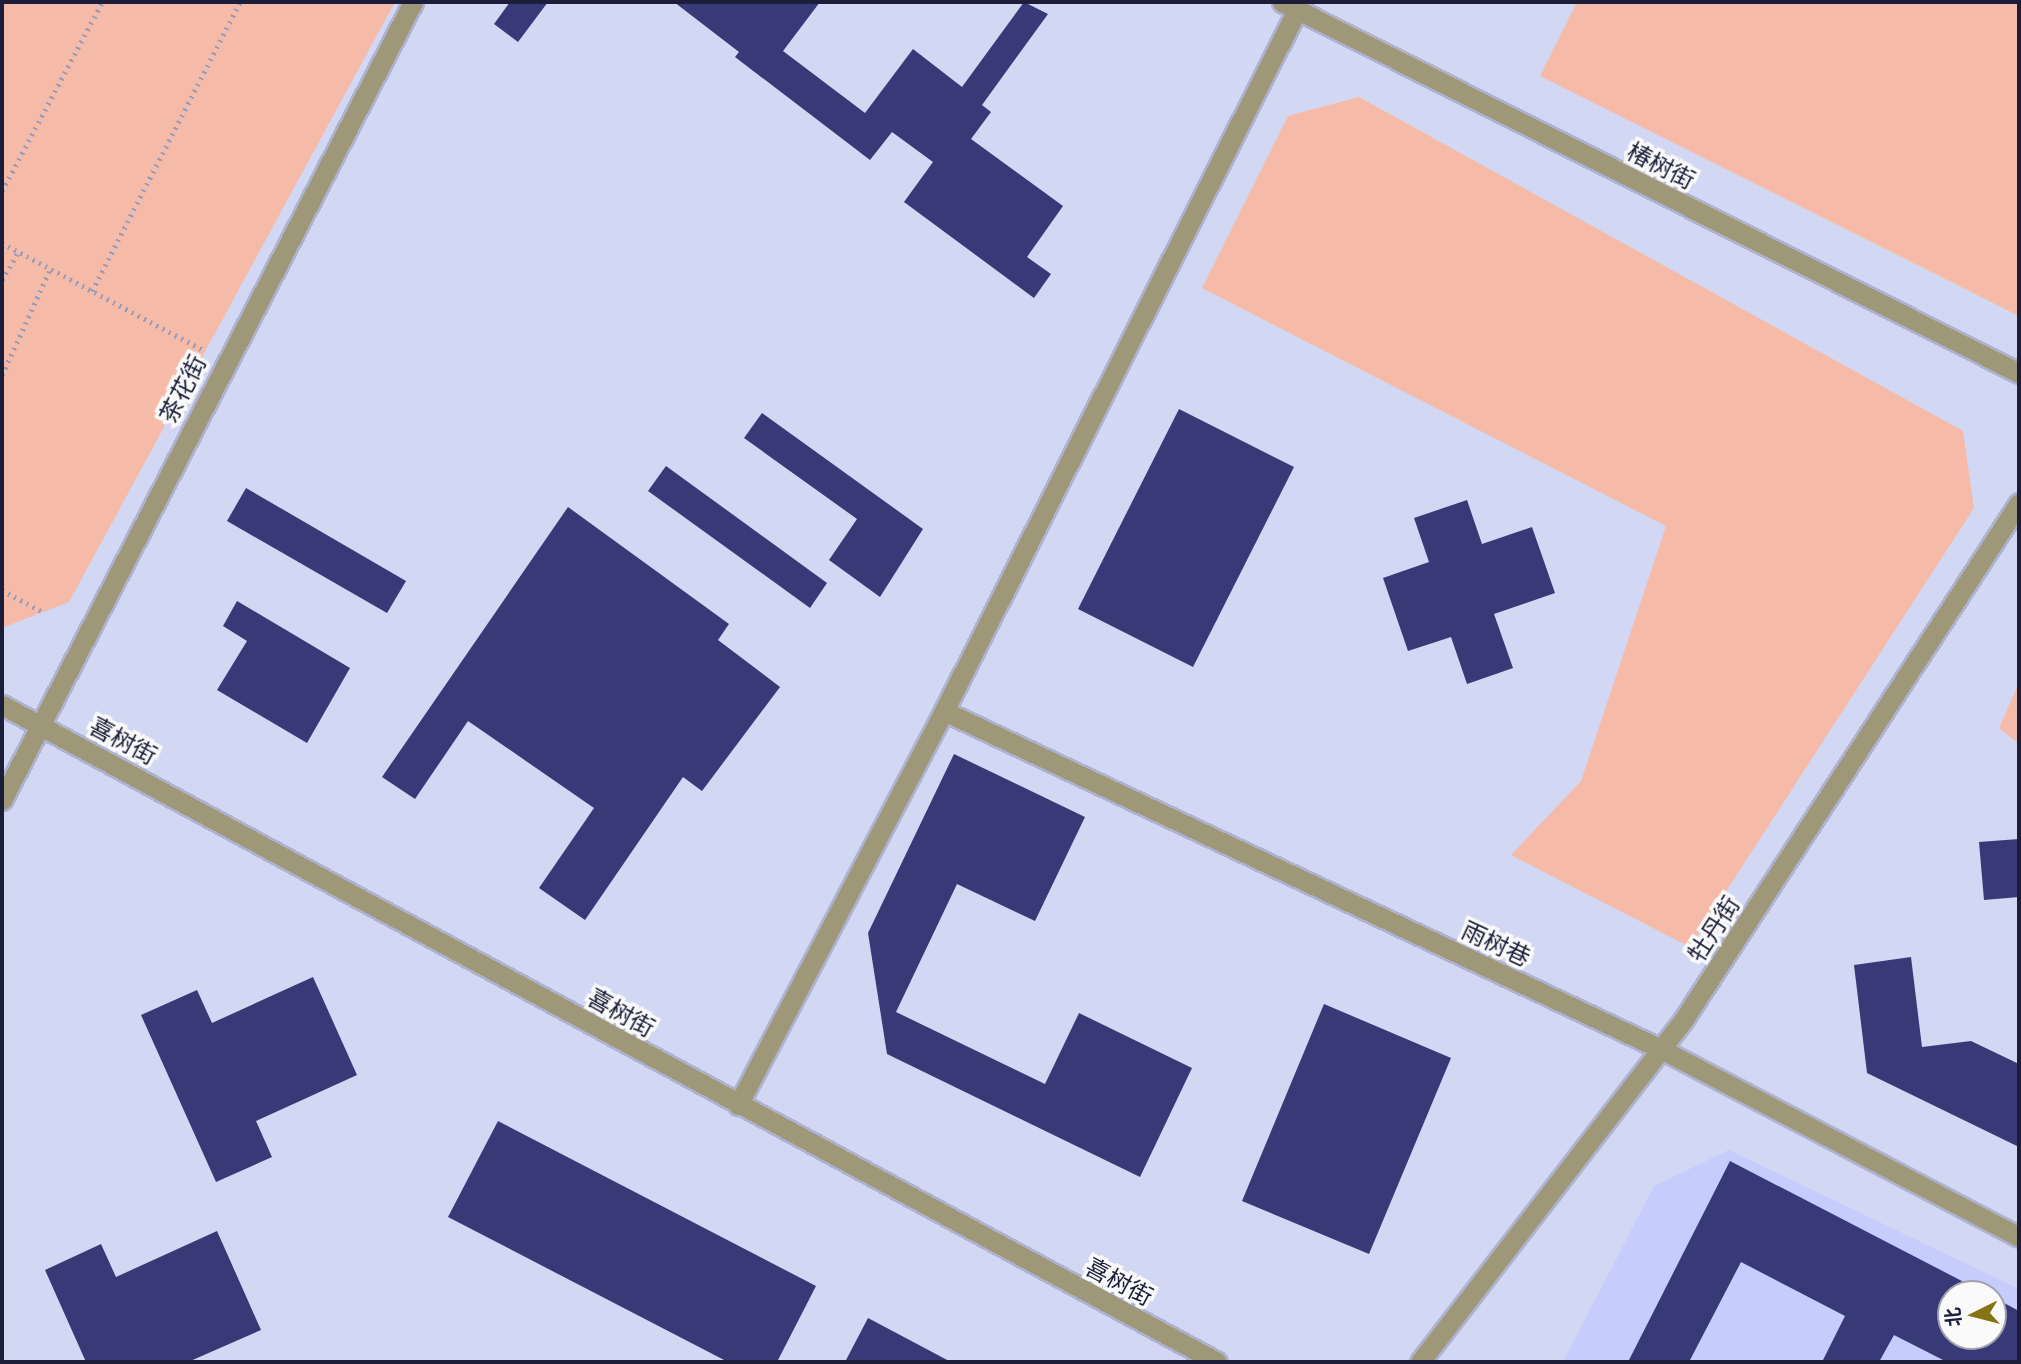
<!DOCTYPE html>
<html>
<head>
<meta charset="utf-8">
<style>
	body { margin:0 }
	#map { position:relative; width:2021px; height:1364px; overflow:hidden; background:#d2d7f4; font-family:"Source Serif 4","Noto Sans SC",serif }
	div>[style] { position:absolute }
	.built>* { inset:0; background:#c6ccfc }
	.green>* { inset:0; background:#f5bba8 }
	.building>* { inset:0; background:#383977 }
	.path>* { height:4.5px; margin-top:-2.25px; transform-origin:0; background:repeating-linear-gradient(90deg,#989cb8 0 2px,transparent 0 7px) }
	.roads { filter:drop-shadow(2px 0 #aeb2cf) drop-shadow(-2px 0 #aeb2cf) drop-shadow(0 2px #aeb2cf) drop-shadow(0 -2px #aeb2cf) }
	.minor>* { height:19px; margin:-9.5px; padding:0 9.5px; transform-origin:9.5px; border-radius:9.5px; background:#9e9878 }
	.tertiary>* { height:19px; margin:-9.5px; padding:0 9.5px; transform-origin:9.5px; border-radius:9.5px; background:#9e9878 }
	span { translate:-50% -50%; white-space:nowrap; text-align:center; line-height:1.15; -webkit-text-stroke:7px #fafafa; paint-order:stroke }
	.street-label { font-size:24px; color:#1c1e39 }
	.frame { position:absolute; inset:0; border:4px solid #1c1e39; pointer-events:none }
	.north { position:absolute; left:1937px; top:1280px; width:70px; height:70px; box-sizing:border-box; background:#fafafa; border:2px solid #a1a2ad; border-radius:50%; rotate:264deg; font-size:19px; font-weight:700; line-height:28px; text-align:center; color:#1c1e39 }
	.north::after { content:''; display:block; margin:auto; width:24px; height:32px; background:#847416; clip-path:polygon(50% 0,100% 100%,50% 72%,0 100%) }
</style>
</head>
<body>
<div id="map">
	<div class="built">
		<i style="clip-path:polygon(evenodd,1729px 1150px,2019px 1289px,2019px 1362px,1563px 1362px,1654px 1186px,1729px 1150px,1951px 1294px,1993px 1294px,1993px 1336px,1951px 1336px,1951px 1294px)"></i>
	</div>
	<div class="green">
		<i style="clip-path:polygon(2px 2px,395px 2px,69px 602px,2px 628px)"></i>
		<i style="clip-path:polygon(1577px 2px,2019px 2px,2019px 316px,1540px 76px)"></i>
		<i style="clip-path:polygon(1359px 97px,1963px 431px,1974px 508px,1690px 947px,1511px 855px,1581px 781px,1666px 526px,1202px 288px,1288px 116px)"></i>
		<i style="clip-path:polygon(2019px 683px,2019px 744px,1999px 728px)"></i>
	</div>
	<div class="building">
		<i style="clip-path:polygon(510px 2px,548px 2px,518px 42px,494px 24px)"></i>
		<i style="clip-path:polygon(674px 2px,820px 2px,783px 51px,865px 113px,913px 49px,962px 87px,1024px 2px,1048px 14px,982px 105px,991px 112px,971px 139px,1063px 206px,1027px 257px,1051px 274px,1034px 298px,904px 202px,933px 162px,892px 132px,870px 160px,735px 57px,739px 52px)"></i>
		<i style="clip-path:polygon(1179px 409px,1294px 467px,1193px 667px,1078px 609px)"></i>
		<i style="clip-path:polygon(762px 413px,923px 529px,880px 597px,829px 560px,857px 519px,744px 438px)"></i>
		<i style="clip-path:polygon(666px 466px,827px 583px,810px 608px,648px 491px)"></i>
		<i style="clip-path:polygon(246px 488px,406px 581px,387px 613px,227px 521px)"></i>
		<i style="clip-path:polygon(1467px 500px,1482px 544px,1532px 527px,1555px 593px,1494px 614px,1513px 668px,1467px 684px,1451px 637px,1408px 651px,1383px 578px,1429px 562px,1414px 518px)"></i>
		<i style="clip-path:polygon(568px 507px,729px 624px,718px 640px,780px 687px,702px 791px,683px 777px,585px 920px,539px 888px,594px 808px,468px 721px,415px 799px,382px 777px)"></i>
		<i style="clip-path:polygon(237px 601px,350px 668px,307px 743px,217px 690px,247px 641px,223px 626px)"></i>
		<i style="clip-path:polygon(954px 754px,1085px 817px,1035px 921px,957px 884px,896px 1012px,1045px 1084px,1079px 1013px,1192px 1068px,1140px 1177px,887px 1054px,868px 933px)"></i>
		<i style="clip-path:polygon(2019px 839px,2019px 897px,1984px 900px,1979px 842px)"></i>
		<i style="clip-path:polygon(1911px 957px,1922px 1047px,1971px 1041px,2019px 1064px,2019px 1147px,1867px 1073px,1854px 965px)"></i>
		<i style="clip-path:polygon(313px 977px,357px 1075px,256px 1121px,272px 1157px,216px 1182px,141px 1015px,197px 990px,212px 1023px)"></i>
		<i style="clip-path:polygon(1324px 1004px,1451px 1058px,1369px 1254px,1242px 1201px)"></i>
		<i style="clip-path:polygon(498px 1121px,816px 1286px,777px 1362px,728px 1362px,448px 1217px)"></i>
		<i style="clip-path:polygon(1730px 1161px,1987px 1294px,1951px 1294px,1951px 1336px,1993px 1336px,1993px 1297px,2019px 1311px,2019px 1362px,1947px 1362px,1894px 1335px,1879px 1362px,1822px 1362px,1845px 1316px,1741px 1262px,1689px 1362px,1628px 1362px)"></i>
		<i style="clip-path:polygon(217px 1231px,261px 1330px,188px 1362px,86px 1362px,45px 1270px,101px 1244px,116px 1277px)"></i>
		<i style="clip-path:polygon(868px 1318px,951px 1362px,845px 1362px)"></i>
	</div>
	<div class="path">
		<i style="left:2px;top:191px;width:214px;rotate:-62.1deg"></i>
		<i style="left:2px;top:243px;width:230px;rotate:28deg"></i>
		<i style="left:2px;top:280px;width:32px;rotate:-60deg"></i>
		<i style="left:92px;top:291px;width:325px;rotate:-62.9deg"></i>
		<i style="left:2px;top:375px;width:116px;rotate:-65.6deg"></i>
		<i style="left:2px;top:590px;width:47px;rotate:28.2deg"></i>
	</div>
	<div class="roads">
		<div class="minor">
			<i style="left:1282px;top:2px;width:825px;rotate:26.72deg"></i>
			<i style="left:2px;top:705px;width:1381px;rotate:28.4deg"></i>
			<i style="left:944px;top:711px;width:793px;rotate:25.24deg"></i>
			<i style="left:1661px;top:1049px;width:404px;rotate:27.7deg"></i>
			<i style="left:2px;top:800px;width:898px;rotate:-62.75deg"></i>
			<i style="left:738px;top:1105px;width:445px;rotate:-62.4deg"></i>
			<i style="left:944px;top:711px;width:785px;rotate:-63.27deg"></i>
		</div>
		<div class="tertiary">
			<i style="left:1420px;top:1362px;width:433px;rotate:-52.4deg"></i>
			<i style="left:1684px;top:1019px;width:615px;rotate:-57.01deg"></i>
		</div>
	</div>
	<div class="street-label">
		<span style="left:1661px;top:166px;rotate:27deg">椿树街</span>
		<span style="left:183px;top:389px;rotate:-63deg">茶花街</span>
		<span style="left:123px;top:741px;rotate:28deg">喜树街</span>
		<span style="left:1714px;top:929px;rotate:-57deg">牡丹街</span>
		<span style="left:1496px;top:944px;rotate:25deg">雨树巷</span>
		<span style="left:621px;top:1013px;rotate:29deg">喜树街</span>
		<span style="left:1119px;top:1282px;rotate:28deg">喜树街</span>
	</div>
	<div class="frame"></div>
	<div class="north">北</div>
</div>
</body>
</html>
